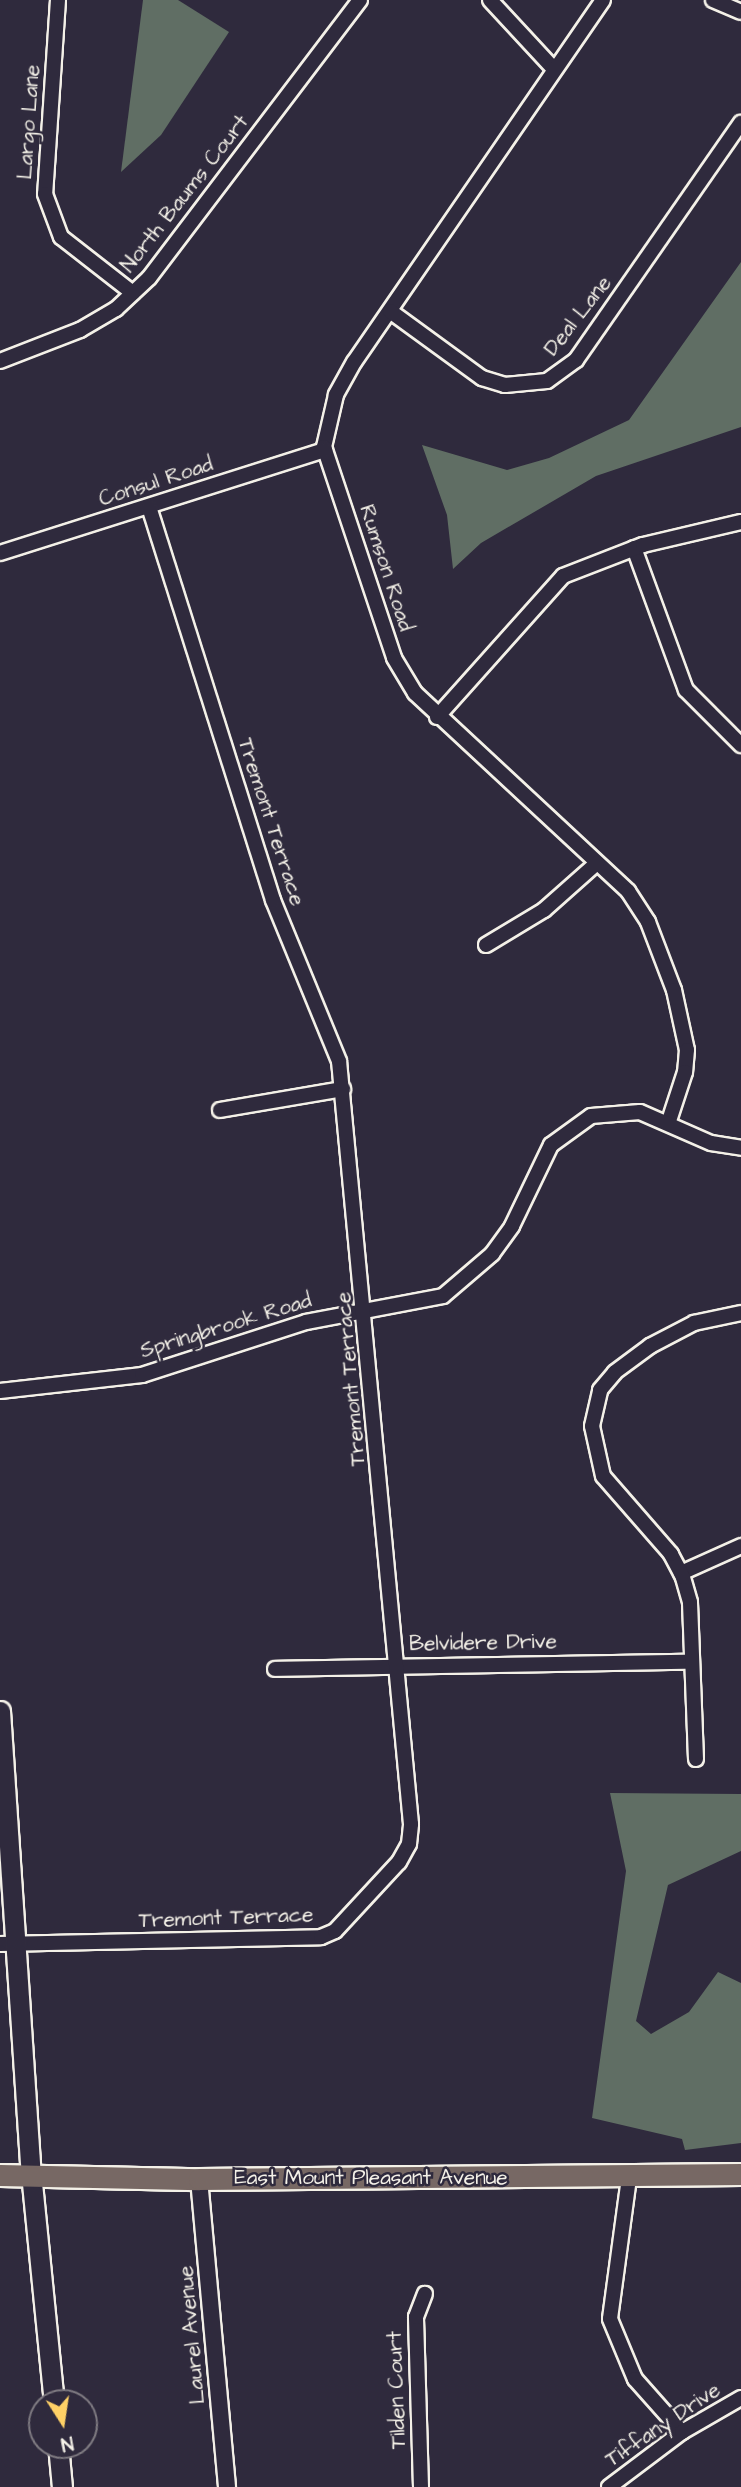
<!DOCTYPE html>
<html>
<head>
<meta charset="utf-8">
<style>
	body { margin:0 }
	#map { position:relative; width:741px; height:2487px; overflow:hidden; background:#2f2a3d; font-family:"Architects Daughter",sans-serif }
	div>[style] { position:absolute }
	.green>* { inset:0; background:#606e64 }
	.roads { filter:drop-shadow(2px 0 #f4f1e8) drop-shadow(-2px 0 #f4f1e8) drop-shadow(0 2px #f4f1e8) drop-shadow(0 -2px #f4f1e8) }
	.minor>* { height:14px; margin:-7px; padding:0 7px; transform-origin:7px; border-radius:7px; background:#2f2a3d }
	.tertiary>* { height:16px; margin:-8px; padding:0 8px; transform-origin:8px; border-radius:8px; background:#2f2a3d }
	.secondary>* { height:19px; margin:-9.5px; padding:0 9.5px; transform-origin:9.5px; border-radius:9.5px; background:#2f2a3d }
	.primary>* { height:21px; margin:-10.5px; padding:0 10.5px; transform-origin:10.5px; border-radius:10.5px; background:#776864 }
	span { translate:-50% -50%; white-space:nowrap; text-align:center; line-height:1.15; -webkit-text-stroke:5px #2f2a3d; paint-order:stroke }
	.street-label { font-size:21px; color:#f4f1e8 }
	.north { position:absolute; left:28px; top:2389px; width:70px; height:70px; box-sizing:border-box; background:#2f2a3d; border:2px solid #7e7a81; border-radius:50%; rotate:168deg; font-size:19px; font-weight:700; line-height:28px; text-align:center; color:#f4f1e8 }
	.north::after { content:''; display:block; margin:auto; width:24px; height:32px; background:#ffd166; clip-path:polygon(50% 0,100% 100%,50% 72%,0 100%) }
</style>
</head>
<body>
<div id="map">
	<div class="green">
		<i style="clip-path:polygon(143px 0,178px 0,229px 32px,161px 135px,121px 172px)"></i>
		<i style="clip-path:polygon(741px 262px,741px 427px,596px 476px,481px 543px,453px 569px,447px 515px,422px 445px,507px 470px,549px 458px,629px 420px)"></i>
		<i style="clip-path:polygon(610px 1793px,741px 1794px,741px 1851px,668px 1885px,636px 2021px,651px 2034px,689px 2012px,718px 1972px,741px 1983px,741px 2143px,685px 2150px,682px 2139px,592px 2118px,626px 1871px)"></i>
	</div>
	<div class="roads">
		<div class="minor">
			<i style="left:58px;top:0;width:194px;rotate:93.8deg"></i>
			<i style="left:45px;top:194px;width:46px;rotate:69.6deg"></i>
			<i style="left:61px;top:237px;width:91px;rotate:37.9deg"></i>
			<i style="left:490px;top:0;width:93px;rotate:47.2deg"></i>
			<i style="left:603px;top:0;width:439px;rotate:124.5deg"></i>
			<i style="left:354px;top:362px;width:38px;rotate:119deg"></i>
			<i style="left:336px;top:395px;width:53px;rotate:103deg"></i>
			<i style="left:324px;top:447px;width:222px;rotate:71.6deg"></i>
			<i style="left:394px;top:658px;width:41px;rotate:59deg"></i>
			<i style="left:415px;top:693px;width:291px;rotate:42.9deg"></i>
			<i style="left:628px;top:891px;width:37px;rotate:57deg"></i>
			<i style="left:648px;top:922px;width:73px;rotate:69.1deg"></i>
			<i style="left:674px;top:990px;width:61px;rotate:77.8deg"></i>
			<i style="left:687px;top:1050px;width:22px;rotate:95deg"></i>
			<i style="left:685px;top:1072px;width:52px;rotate:108.1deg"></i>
			<i style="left:713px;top:0;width:30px;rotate:23deg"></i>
			<i style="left:390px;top:311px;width:114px;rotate:36.1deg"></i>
			<i style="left:482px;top:378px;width:24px;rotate:17deg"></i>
			<i style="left:505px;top:385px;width:42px;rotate:-5.4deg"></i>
			<i style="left:547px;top:381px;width:36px;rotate:-36deg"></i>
			<i style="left:576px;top:360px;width:289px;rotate:-55.2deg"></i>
			<i style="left:0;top:361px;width:86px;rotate:-21.2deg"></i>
			<i style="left:80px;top:330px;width:42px;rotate:-30.3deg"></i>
			<i style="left:116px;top:309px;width:45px;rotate:-43.2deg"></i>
			<i style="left:149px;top:278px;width:349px;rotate:-52.8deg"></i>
			<i style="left:634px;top:548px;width:151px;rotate:69.9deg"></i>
			<i style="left:686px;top:690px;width:78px;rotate:45deg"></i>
			<i style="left:0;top:553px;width:341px;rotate:-17.6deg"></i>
			<i style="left:437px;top:717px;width:189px;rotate:-48.2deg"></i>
			<i style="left:563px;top:576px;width:86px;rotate:-21.2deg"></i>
			<i style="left:643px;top:545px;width:101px;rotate:-13.2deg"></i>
			<i style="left:486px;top:945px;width:68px;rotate:-31.1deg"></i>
			<i style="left:544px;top:910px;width:71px;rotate:-41.6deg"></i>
			<i style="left:220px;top:1110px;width:125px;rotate:-9.7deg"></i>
			<i style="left:0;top:1391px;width:143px;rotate:-6.4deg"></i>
			<i style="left:142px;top:1375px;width:172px;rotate:-17.9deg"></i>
			<i style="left:306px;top:1322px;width:139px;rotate:-10.7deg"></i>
			<i style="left:443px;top:1296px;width:65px;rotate:-40.6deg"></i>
			<i style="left:492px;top:1254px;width:34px;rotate:-54deg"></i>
			<i style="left:512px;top:1226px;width:90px;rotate:-64.3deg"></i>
			<i style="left:551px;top:1145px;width:49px;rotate:-35.9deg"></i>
			<i style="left:591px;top:1116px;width:49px;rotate:-4.7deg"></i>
			<i style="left:640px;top:1112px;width:77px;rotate:23.6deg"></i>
			<i style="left:711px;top:1143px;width:30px;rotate:9deg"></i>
			<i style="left:681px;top:1573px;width:66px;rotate:-24.2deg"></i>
			<i style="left:275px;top:1669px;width:417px;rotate:-1deg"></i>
			<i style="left:696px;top:1759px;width:157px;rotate:-92.2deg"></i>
			<i style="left:690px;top:1602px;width:26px;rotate:-106deg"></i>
			<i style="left:683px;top:1577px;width:26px;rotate:-118deg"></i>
			<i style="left:671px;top:1554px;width:103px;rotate:-131.1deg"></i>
			<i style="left:603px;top:1476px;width:51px;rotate:-102.4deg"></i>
			<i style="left:592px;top:1426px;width:37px;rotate:-77deg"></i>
			<i style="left:600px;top:1390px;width:23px;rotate:-50deg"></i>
			<i style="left:615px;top:1372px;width:44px;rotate:-36.6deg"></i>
			<i style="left:650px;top:1346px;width:50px;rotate:-27.6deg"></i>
			<i style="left:694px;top:1323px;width:48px;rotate:-12deg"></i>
			<i style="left:0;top:1944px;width:321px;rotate:-1.2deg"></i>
			<i style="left:321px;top:1937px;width:15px;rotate:-23deg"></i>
			<i style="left:335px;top:1931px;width:94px;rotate:-47.2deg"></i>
			<i style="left:399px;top:1862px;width:21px;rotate:-61deg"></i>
			<i style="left:409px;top:1844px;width:20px;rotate:-84deg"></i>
			<i style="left:411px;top:1824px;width:766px;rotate:-95.39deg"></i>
			<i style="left:339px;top:1061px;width:174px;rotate:-112.3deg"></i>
			<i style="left:273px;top:900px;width:412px;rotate:-107.5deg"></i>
			<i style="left:629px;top:2178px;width:142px;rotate:97.7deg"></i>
			<i style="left:610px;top:2319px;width:65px;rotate:67.4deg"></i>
			<i style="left:635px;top:2379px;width:71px;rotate:48.4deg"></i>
			<i style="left:421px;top:2487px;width:170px;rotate:-91.7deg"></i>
			<i style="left:416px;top:2317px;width:25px;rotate:-69deg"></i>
			<i style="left:609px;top:2487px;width:91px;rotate:-37deg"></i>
			<i style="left:682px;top:2432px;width:68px;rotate:-30deg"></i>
		</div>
		<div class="tertiary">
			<i style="left:199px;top:2179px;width:309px;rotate:84.8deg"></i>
		</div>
		<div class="secondary">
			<i style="left:0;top:1711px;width:463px;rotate:86.2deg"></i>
			<i style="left:31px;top:2173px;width:231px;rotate:84.3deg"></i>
			<i style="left:58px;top:2445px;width:42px;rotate:84.6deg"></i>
		</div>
		<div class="primary">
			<i style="left:0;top:2175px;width:199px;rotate:1.2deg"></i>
			<i style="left:199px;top:2179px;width:542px;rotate:-0.53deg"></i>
		</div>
	</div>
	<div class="street-label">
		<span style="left:29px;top:122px;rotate:-86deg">Largo Lane</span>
		<span style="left:185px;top:194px;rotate:-52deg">North Baums Court</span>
		<span style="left:578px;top:316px;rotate:-52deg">Deal Lane</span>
		<span style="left:156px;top:482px;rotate:-18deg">Consul Road</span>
		<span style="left:386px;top:568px;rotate:72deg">Rumson Road</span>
		<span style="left:271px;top:822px;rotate:72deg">Tremont Terrace</span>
		<span style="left:226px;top:1326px;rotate:-17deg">Springbrook Road</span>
		<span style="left:351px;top:1379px;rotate:-95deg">Tremont Terrace</span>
		<span style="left:483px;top:1643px;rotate:-1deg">Belvidere Drive</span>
		<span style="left:226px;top:1918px;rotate:-2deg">Tremont Terrace</span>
		<span style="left:371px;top:2178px">East Mount Pleasant Avenue</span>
		<span style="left:192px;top:2335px;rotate:-95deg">Laurel Avenue</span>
		<span style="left:397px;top:2390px;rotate:-92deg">Tilden Court</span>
		<span style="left:663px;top:2425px;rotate:-34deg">Tiffany Drive</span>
	</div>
	<div class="north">N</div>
</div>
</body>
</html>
